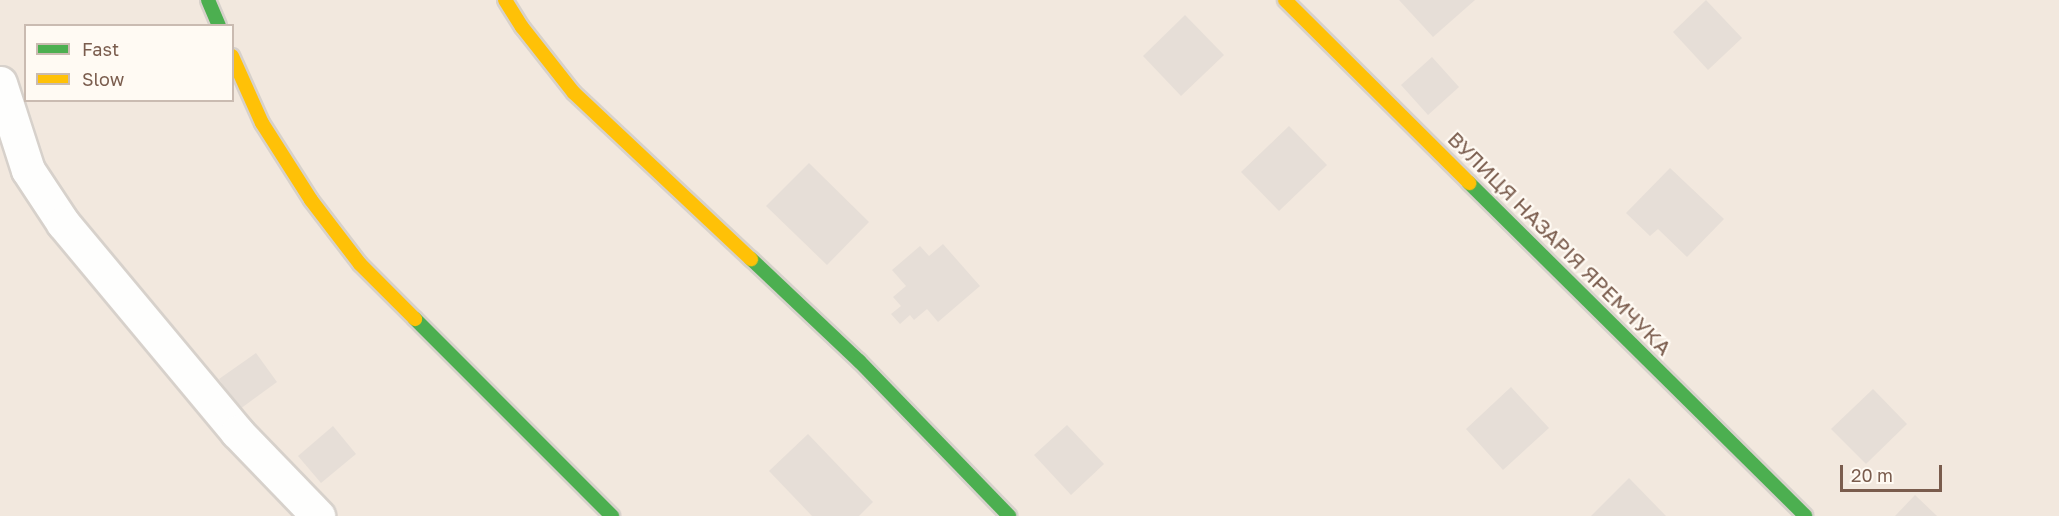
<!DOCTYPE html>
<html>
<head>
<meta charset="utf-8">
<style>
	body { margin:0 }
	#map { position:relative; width:2059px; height:516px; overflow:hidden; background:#f9f5f0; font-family:"Golos Text",sans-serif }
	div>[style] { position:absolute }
	.residential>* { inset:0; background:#f2e8de }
	.building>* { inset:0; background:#e6ded7 }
	.roads { filter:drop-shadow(2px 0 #d7d1cb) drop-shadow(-2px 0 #d7d1cb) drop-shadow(0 2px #d7d1cb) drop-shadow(0 -2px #d7d1cb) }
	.street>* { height:33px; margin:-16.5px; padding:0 16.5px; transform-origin:16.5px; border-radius:16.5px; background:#fefefd }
	.fast>* { height:14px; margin:-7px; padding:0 7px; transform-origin:7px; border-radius:7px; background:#4caf50 }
	.slow>* { height:14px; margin:-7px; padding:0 7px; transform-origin:7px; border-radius:7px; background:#ffc107 }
	span { translate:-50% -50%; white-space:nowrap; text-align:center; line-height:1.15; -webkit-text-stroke:4.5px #fffaf3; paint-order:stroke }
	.street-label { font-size:21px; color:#7a5c4d }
	.legend { position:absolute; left:24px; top:24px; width:210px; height:78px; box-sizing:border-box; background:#fffaf3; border:2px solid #cabbb1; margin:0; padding:8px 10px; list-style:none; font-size:18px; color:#7a5c4d }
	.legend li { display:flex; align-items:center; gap:12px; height:30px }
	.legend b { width:30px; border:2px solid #cabbb1 }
	.scale { position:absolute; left:1840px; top:465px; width:102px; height:27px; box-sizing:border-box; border:3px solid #7a5c4d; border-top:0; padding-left:8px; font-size:18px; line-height:21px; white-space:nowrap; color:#7a5c4d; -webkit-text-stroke:4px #fffaf3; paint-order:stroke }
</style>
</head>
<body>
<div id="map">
	<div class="residential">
		<i style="clip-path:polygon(evenodd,0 0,2059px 0,2059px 516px,0 516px,0 0,26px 26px,232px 26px,232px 100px,26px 100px,26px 26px)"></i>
	</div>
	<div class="building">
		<i style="clip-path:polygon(1399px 0,1475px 0,1433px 37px)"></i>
		<i style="clip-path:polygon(1706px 0,1742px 38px,1708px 70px,1673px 32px)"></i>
		<i style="clip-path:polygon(1185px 15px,1224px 55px,1181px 96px,1143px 56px)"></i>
		<i style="clip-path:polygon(1432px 57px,1459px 87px,1428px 115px,1401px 85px)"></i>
		<i style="clip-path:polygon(1289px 126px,1327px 165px,1279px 211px,1241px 172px)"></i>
		<i style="clip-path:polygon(809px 163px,869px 222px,827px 265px,766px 206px)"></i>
		<i style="clip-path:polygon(1670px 168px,1724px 219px,1687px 257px,1658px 229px,1650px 236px,1626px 213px)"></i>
		<i style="clip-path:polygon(943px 244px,980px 286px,938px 322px,927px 309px,914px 320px,910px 315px,900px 324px,891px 314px,901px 306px,893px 297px,906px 286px,892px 270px,920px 246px,929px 256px)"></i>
		<i style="clip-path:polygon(256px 353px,277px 382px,240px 409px,219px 379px)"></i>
		<i style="clip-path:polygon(1511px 387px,1549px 428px,1503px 470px,1466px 429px)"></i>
		<i style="clip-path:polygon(1873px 389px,1907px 424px,1866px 464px,1831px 429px)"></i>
		<i style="clip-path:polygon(1067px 425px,1104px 464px,1071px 495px,1034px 455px)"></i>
		<i style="clip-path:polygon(333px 426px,356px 454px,321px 483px,298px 456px)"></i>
		<i style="clip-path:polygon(808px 434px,873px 502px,859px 516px,812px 516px,769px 471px)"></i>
		<i style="clip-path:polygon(1629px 478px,1666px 516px,1591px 516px)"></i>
		<i style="clip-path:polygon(1915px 495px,1937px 516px,1895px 516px)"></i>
	</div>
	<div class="roads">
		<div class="street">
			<i style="left:0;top:83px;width:91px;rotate:72.2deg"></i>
			<i style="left:28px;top:170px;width:64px;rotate:56.6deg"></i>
			<i style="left:63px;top:223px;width:272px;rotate:50.2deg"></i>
			<i style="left:237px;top:432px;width:117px;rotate:46deg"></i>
		</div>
		<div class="fast">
			<i style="left:208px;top:0;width:28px;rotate:67deg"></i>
			<i style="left:1469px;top:183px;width:473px;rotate:44.7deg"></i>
			<i style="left:751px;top:259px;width:149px;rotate:43.4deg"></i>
			<i style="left:859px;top:361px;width:216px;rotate:45.9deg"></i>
			<i style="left:415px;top:319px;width:279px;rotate:45deg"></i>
		</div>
		<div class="slow">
			<i style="left:505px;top:0;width:32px;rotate:58deg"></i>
			<i style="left:522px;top:27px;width:84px;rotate:51.8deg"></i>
			<i style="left:574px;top:93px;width:243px;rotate:43.2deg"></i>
			<i style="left:1285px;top:0;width:260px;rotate:44.8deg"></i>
			<i style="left:232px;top:56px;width:73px;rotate:65.9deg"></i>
			<i style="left:262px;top:123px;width:91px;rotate:57.5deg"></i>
			<i style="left:311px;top:200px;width:81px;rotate:52.6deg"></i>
			<i style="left:360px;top:264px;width:78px;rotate:45deg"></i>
		</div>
	</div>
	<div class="street-label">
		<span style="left:1560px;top:243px;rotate:45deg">ВУЛИЦЯ НАЗАРІЯ ЯРЕМЧУКА</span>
	</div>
	<ul class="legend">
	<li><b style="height:8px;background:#4caf50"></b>Fast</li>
	<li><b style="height:8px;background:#ffc107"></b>Slow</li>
	</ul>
	<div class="scale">20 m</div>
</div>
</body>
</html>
